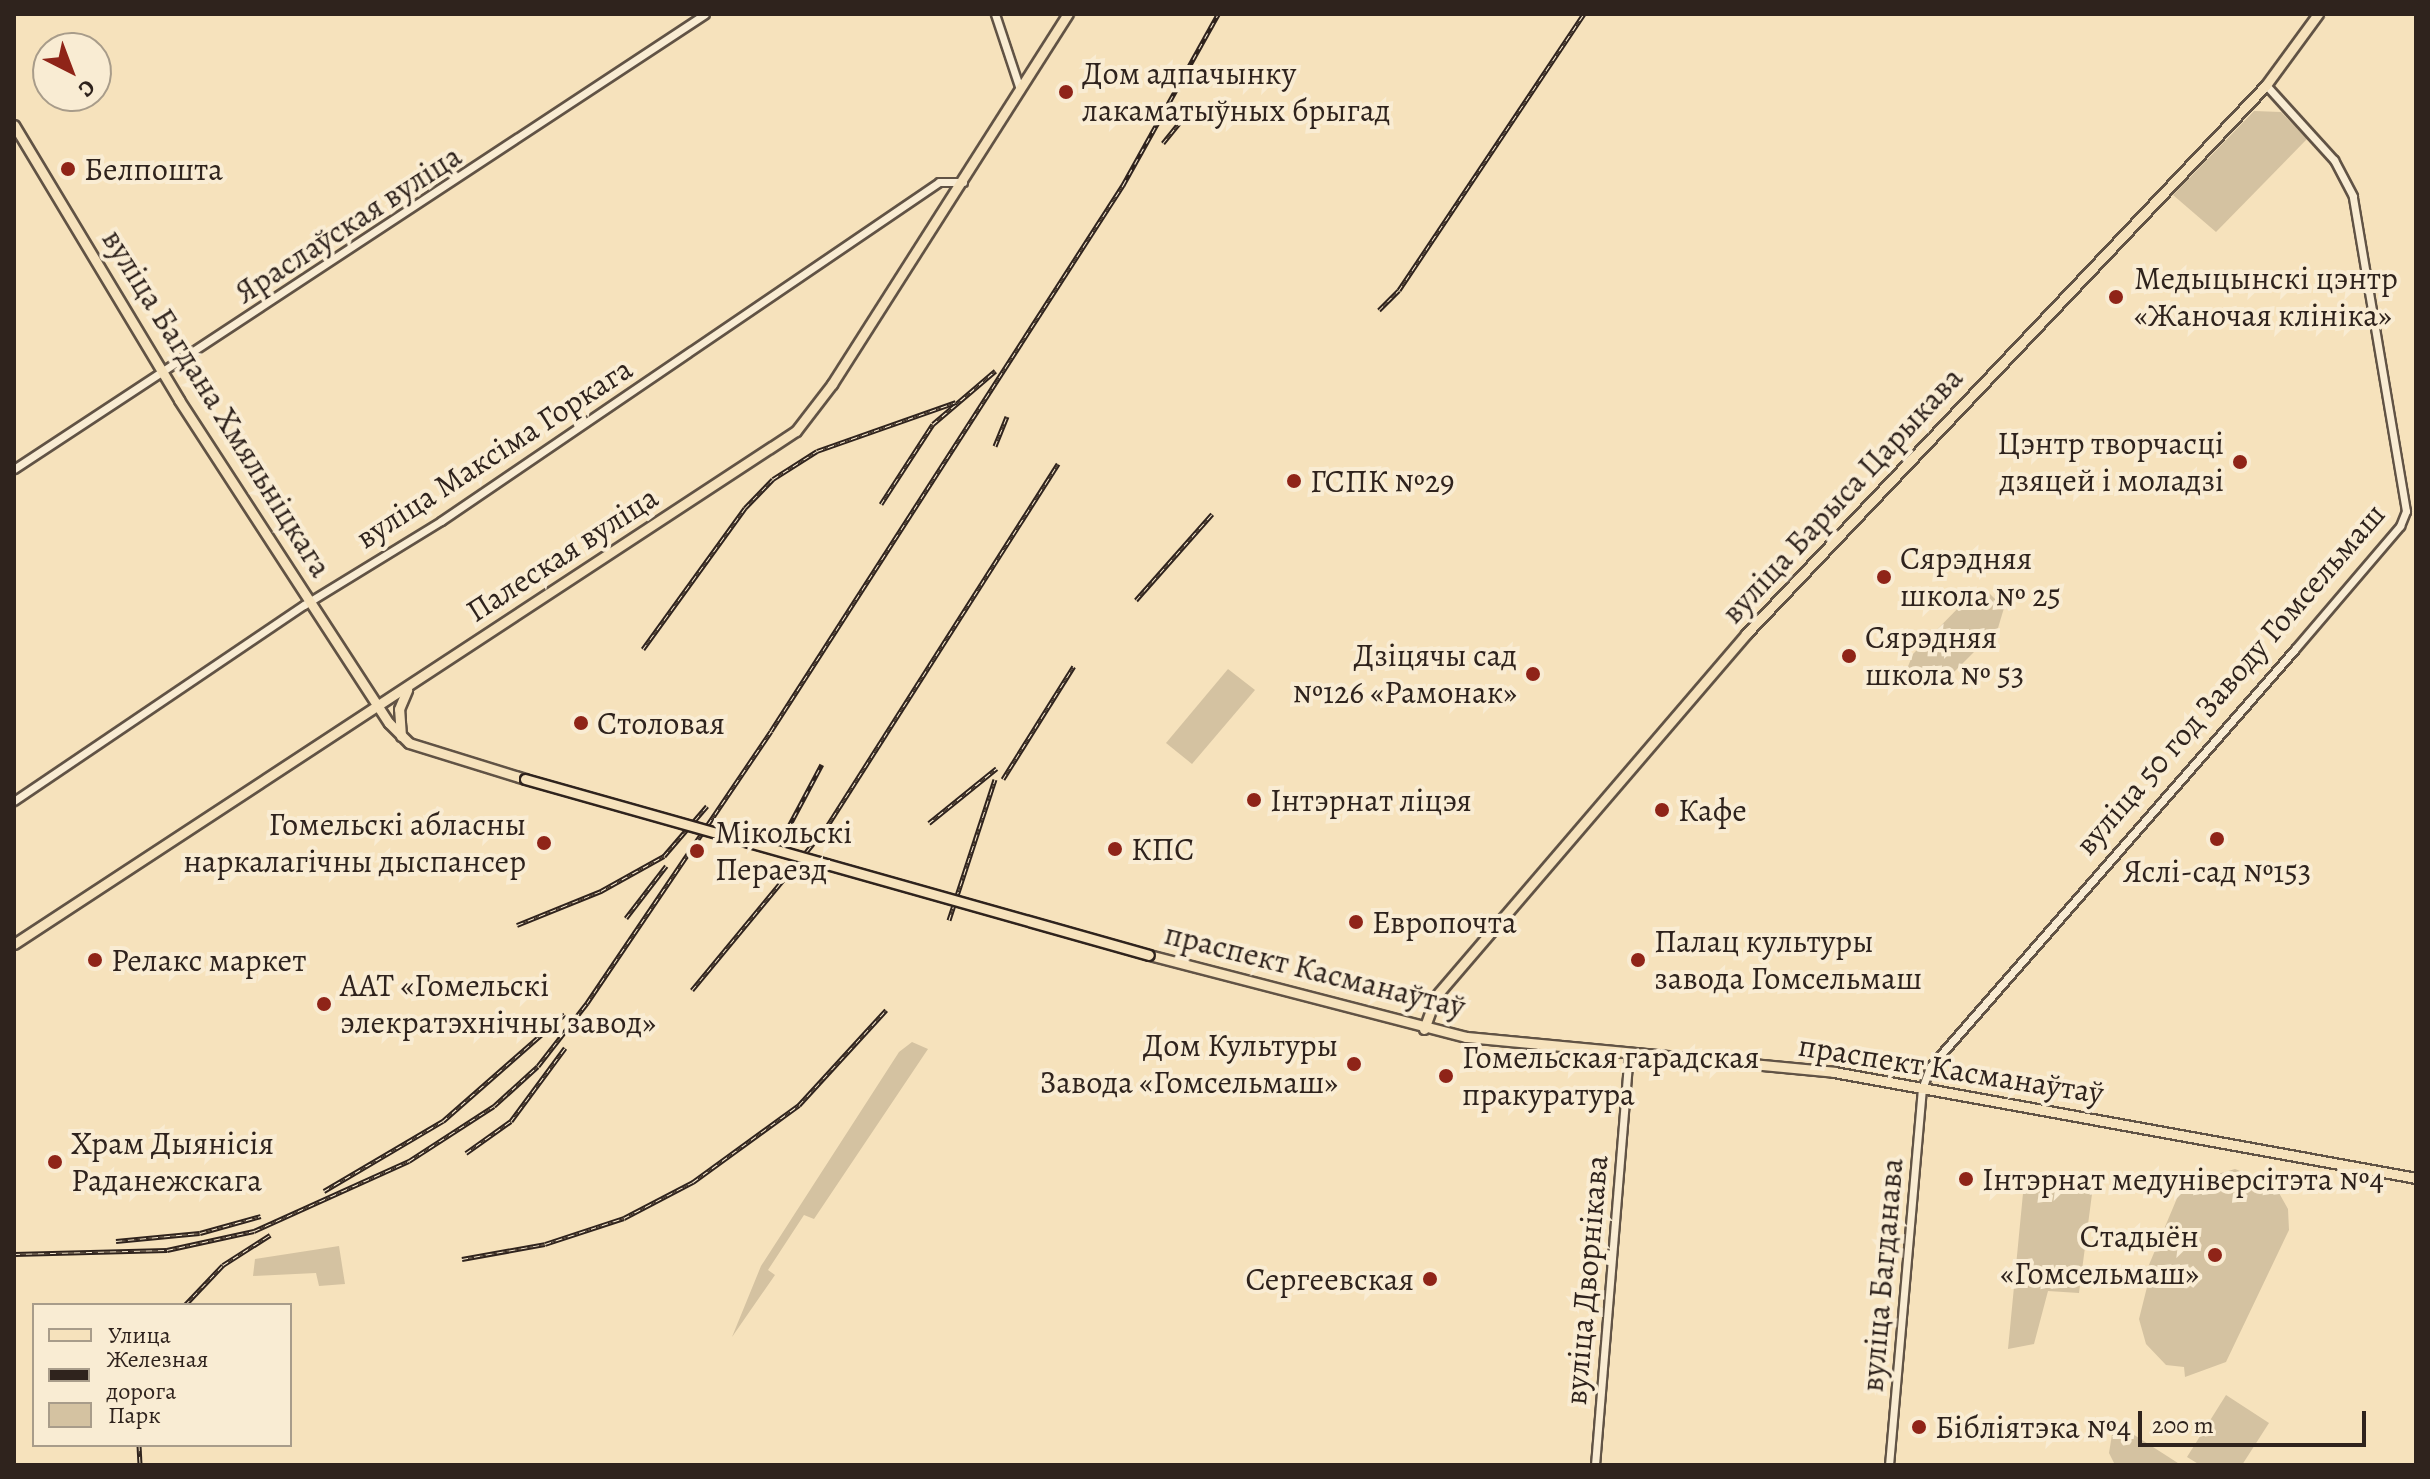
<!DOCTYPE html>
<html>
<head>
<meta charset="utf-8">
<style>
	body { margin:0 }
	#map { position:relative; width:2430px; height:1479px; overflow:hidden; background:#f6e2bc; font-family:Alegreya,serif }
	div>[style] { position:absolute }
	.green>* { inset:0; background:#d4c2a1 }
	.roads { filter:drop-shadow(2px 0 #615345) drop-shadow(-2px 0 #615345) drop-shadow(0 2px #615345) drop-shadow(0 -2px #615345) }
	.minor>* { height:7px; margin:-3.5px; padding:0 3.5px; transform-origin:3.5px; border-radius:3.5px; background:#f9ecd3 }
	.major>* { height:9px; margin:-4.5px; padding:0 4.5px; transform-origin:4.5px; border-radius:4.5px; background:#f6e2bc }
	.rail>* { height:5px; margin-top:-2.5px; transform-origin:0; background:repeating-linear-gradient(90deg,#f9ecd3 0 6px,#2f231d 0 12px); box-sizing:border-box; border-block:2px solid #2f231d }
	.bridges { filter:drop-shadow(2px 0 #2f231d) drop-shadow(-2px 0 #2f231d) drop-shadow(0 2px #2f231d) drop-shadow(0 -2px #2f231d) }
	.major-bridge>* { height:9px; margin:-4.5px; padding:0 4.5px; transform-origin:4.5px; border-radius:4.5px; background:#f6e2bc }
	.dots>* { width:22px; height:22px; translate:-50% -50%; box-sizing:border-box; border:4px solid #f9ecd3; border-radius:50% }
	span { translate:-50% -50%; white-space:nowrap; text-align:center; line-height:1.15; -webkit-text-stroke:8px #f9ecd3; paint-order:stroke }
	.poi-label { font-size:32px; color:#2f231d }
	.left { translate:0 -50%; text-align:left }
	.right { translate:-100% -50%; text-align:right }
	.street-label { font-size:32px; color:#2f231d }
	.frame { position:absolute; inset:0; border:16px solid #2f231d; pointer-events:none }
	.legend { position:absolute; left:32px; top:1303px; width:260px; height:144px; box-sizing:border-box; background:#f9ecd3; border:2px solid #a89c8a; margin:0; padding:10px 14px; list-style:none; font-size:24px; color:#2f231d }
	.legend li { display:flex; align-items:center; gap:16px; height:40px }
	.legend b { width:40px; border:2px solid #a89c8a }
	.north { position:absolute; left:32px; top:32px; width:80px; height:80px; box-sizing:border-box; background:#f9ecd3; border:2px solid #a89c8a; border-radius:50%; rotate:138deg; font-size:22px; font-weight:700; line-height:32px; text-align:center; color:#2f231d }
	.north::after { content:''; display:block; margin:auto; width:28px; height:36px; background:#8f2418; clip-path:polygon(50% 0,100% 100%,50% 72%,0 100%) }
	.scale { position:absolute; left:2138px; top:1411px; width:228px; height:36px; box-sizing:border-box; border:4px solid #2f231d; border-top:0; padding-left:10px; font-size:24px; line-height:28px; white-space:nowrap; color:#2f231d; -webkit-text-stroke:6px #f9ecd3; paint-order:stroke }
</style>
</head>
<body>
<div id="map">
	<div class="green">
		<i style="clip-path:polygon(2254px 111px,2281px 112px,2307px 139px,2216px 232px,2173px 195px)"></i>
		<i style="clip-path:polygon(1989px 593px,2004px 608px,1998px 628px,1939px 687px,1923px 689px,1913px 684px,1907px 669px,1913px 654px,1968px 598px)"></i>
		<i style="clip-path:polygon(1228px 669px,1255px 690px,1192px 764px,1166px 743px)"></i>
		<i style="clip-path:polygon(912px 1042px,928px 1049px,814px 1219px,804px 1215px,768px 1270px,775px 1275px,732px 1337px,761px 1266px,899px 1052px)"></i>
		<i style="clip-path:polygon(2235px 1169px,2274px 1184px,2288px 1209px,2289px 1230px,2226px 1362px,2185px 1377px,2184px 1367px,2166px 1365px,2146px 1344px,2139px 1319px,2148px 1283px,2143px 1279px,2183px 1184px)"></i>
		<i style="clip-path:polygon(2024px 1183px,2092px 1194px,2079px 1293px,2048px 1291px,2034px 1344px,2008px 1349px)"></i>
		<i style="clip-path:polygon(339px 1246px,345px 1284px,319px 1286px,316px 1273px,253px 1276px,255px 1259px)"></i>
		<i style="clip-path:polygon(2226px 1395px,2269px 1423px,2242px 1465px,2200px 1465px,2187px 1457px)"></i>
		<i style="clip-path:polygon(2114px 1422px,2181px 1465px,2115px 1465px,2109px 1453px)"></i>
	</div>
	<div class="roads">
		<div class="minor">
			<i style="left:995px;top:14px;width:79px;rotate:71.6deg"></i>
			<i style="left:14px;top:469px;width:827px;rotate:-33.36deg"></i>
			<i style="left:14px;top:801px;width:350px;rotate:-34.1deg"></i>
			<i style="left:304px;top:605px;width:161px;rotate:-31.5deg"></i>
			<i style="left:441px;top:521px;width:602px;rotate:-34.24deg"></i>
			<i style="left:939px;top:182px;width:24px"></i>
			<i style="left:1595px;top:1465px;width:414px;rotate:-85.3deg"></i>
			<i style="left:1889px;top:1465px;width:377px;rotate:-85deg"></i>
			<i style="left:1922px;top:1089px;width:23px;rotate:-70deg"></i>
			<i style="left:1930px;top:1067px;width:555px;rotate:-48.87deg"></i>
			<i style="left:2295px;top:649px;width:162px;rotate:-49.5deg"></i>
			<i style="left:2400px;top:526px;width:16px;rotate:-68deg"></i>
			<i style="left:2406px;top:511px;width:319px;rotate:-99.6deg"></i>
			<i style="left:2353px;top:196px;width:41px;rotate:-117.8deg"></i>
			<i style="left:2334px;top:160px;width:101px;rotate:-132.2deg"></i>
		</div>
		<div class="major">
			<i style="left:14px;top:125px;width:321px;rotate:59deg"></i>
			<i style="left:179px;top:400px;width:385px;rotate:57deg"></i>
			<i style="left:389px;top:723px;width:28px;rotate:45deg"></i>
			<i style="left:409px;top:743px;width:121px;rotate:17.2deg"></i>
			<i style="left:401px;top:736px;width:27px;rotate:-94deg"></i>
			<i style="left:399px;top:709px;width:21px;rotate:-67deg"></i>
			<i style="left:14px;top:944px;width:935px;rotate:-33.27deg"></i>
			<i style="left:796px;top:431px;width:59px;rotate:-52.5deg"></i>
			<i style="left:832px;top:384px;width:439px;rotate:-57.5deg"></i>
			<i style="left:1149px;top:955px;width:327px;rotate:14.5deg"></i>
			<i style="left:1466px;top:1037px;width:370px;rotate:5.4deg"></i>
			<i style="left:1834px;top:1072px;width:592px;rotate:10.32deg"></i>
			<i style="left:1424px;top:1029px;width:35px;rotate:-70deg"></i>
			<i style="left:1436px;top:996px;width:477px;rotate:-49.4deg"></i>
			<i style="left:1746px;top:634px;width:756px;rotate:-46.55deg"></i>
			<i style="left:2266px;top:85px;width:88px;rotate:-53.8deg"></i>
		</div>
	</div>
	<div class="rail">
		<i style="left:1163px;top:143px;width:40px;rotate:-51deg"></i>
		<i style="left:1379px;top:310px;width:28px;rotate:-45deg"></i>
		<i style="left:1399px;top:290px;width:332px;rotate:-56.2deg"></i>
		<i style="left:995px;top:446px;width:32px;rotate:-68deg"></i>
		<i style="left:881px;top:504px;width:95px;rotate:-57deg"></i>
		<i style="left:933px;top:424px;width:82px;rotate:-40.5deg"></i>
		<i style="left:1136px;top:600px;width:115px;rotate:-48.5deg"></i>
		<i style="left:643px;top:649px;width:174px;rotate:-54.1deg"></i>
		<i style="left:745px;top:508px;width:40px;rotate:-46deg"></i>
		<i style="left:773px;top:479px;width:52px;rotate:-32.5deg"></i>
		<i style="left:817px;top:451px;width:147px;rotate:-19.4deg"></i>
		<i style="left:1003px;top:779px;width:133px;rotate:-57.9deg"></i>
		<i style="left:929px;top:823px;width:87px;rotate:-39deg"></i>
		<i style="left:788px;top:828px;width:72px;rotate:-62deg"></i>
		<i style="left:626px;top:918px;width:66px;rotate:-52.4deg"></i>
		<i style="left:949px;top:920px;width:148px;rotate:-71.9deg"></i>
		<i style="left:517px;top:925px;width:91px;rotate:-22deg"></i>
		<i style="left:601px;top:891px;width:72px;rotate:-29.1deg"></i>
		<i style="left:664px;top:856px;width:66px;rotate:-49.3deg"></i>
		<i style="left:692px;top:990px;width:210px;rotate:-50.4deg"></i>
		<i style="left:826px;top:828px;width:432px;rotate:-57.5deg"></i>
		<i style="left:466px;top:1153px;width:55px;rotate:-35.4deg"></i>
		<i style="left:511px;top:1121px;width:91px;rotate:-53.5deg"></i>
		<i style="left:324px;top:1191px;width:138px;rotate:-30.5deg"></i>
		<i style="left:443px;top:1121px;width:162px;rotate:-41.3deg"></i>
		<i style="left:116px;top:1241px;width:84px;rotate:-5.4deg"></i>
		<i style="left:200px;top:1233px;width:63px;rotate:-15.6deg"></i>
		<i style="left:14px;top:1254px;width:153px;rotate:-1.5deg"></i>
		<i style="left:167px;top:1250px;width:89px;rotate:-12.3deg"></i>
		<i style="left:254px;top:1231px;width:170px;rotate:-24.3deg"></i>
		<i style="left:409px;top:1161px;width:101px;rotate:-32.9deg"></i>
		<i style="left:494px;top:1106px;width:59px;rotate:-42.3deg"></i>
		<i style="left:538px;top:1066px;width:80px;rotate:-52.1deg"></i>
		<i style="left:587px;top:1003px;width:328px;rotate:-55.9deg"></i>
		<i style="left:771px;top:731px;width:650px;rotate:-57.19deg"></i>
		<i style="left:1123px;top:185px;width:196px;rotate:-60.9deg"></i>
		<i style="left:462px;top:1259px;width:84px;rotate:-10.2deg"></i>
		<i style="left:545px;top:1244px;width:83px;rotate:-18.2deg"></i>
		<i style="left:624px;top:1218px;width:78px;rotate:-27.6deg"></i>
		<i style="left:693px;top:1182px;width:131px;rotate:-36deg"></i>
		<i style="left:799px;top:1105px;width:129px;rotate:-47.5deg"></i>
		<i style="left:185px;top:1305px;width:55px;rotate:-46.5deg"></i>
		<i style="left:223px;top:1265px;width:56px;rotate:-32.6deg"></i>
		<i style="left:139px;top:1445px;width:20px;rotate:87deg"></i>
	</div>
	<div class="bridges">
		<div class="major-bridge">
			<i style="left:525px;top:779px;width:648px;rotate:15.75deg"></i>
		</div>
	</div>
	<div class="dots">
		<i style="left:1066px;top:92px;background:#8f2418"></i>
		<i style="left:68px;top:169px;background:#8f2418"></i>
		<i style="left:2116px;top:297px;background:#8f2418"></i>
		<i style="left:2240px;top:462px;background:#8f2418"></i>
		<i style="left:1294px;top:481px;background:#8f2418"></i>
		<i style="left:1884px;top:577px;background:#8f2418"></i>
		<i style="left:1849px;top:656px;background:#8f2418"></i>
		<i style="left:1533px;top:674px;background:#8f2418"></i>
		<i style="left:581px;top:723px;background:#8f2418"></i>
		<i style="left:1254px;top:800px;background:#8f2418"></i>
		<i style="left:1662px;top:810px;background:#8f2418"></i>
		<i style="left:2217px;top:839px;background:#8f2418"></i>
		<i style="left:544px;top:843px;background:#8f2418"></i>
		<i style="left:1115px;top:849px;background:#8f2418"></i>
		<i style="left:697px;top:851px;background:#8f2418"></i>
		<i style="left:1356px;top:922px;background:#8f2418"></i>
		<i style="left:95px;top:960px;background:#8f2418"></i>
		<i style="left:1638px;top:960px;background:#8f2418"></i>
		<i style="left:324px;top:1004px;background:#8f2418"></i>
		<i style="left:1354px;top:1064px;background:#8f2418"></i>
		<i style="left:1446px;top:1076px;background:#8f2418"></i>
		<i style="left:55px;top:1162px;background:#8f2418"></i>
		<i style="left:1966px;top:1179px;background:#8f2418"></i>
		<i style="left:2215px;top:1255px;background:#8f2418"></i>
		<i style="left:1430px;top:1279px;background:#8f2418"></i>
		<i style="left:1919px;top:1427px;background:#8f2418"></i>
	</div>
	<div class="poi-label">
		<span class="left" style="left:1082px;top:92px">Дом адпачынку<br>лакаматыўных брыгад</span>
		<span class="left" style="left:84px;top:169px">Белпошта</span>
		<span class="left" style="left:2134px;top:297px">Медыцынскі цэнтр<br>«Жаночая клініка»</span>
		<span class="right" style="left:2224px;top:462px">Цэнтр творчасці<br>дзяцей і моладзі</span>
		<span class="left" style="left:1310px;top:481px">ГСПК №29</span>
		<span class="left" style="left:1900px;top:577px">Сярэдняя<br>школа № 25</span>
		<span class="left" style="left:1865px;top:656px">Сярэдняя<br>школа № 53</span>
		<span class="right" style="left:1517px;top:674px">Дзіцячы сад<br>№126 «Рамонак»</span>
		<span class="left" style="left:597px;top:723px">Столовая</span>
		<span class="left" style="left:1270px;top:800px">Інтэрнат ліцэя</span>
		<span class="left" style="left:1678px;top:810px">Кафе</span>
		<span class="right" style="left:526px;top:843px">Гомельскі абласны<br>наркалагічны дыспансер</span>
		<span class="left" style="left:715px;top:851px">Мікольскі<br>Пераезд</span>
		<span class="left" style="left:1131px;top:849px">КПС</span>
		<span style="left:2217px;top:871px">Яслі-сад №153</span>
		<span class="left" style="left:1372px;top:922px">Европочта</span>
		<span class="left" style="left:1654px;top:960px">Палац культуры<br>завода Гомсельмаш</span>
		<span class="left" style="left:111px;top:960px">Релакс маркет</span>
		<span class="left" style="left:340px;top:1004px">ААТ «Гомельскі<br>элекратэхнічны завод»</span>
		<span class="right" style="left:1338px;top:1064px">Дом Культуры<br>Завода «Гомсельмаш»</span>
		<span class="left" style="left:1462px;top:1076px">Гомельская гарадская<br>пракуратура</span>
		<span class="left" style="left:71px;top:1162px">Храм Дыянісія<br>Раданежскага</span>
		<span class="left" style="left:1982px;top:1179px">Інтэрнат медуніверсітэта №4</span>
		<span class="right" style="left:2199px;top:1255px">Стадыён<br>«Гомсельмаш»</span>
		<span class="right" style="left:1414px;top:1279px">Сергеевская</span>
		<span class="left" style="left:1935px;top:1427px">Бібліятэка №4</span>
	</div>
	<div class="street-label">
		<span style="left:348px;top:224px;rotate:-33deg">Яраслаўская вуліца</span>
		<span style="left:217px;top:403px;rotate:58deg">вуліца Багдана Хмяльніцкага</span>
		<span style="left:494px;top:453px;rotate:-33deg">вуліца Максіма Горкага</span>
		<span style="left:1842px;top:495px;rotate:-47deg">вуліца Барыса Царыкава</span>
		<span style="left:562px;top:554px;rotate:-33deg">Палеская вуліца</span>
		<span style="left:2230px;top:679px;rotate:-49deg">вуліца 50 год Заводу Гомсельмаш</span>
		<span style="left:1315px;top:970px;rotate:14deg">праспект Касманаўтаў</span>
		<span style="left:1951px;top:1069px;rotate:9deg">праспект Касманаўтаў</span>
		<span style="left:1882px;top:1275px;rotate:-85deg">вуліца Багданава</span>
		<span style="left:1586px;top:1280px;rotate:-85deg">вуліца Дворнікава</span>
	</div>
	<div class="frame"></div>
	<ul class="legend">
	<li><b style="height:10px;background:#f6e2bc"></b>Улица</li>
	<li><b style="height:10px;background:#2f231d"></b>Железная дорога</li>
	<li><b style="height:22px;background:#d4c2a1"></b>Парк</li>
	</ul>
	<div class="north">С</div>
	<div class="scale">200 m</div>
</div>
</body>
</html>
